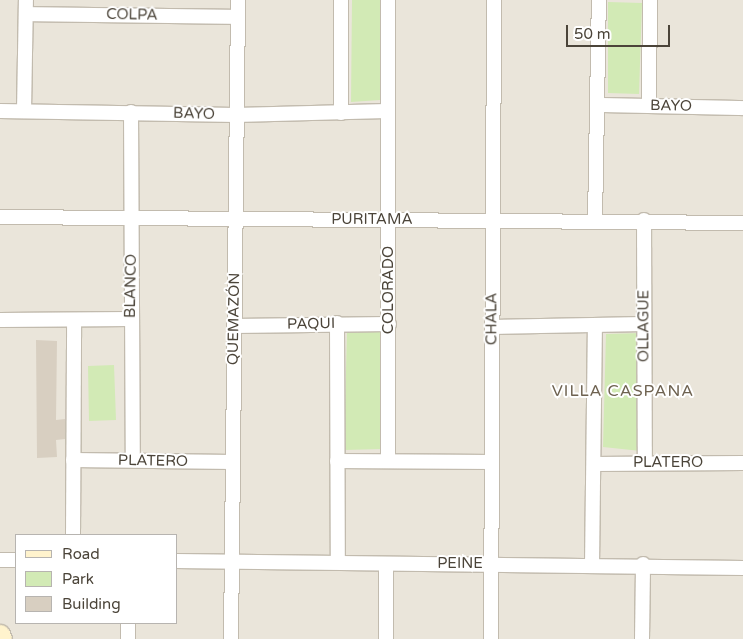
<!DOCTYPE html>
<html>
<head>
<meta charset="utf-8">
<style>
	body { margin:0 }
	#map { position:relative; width:743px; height:639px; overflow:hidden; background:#f6f3ec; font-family:"Varela Round",sans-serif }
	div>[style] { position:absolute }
	.residential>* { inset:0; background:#eae5da }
	.green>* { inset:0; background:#d2eab5 }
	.building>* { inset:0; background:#d8cfc1 }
	.roads { filter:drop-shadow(1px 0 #c2bbae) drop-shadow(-1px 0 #c2bbae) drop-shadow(0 1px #c2bbae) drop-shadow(0 -1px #c2bbae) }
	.minor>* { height:14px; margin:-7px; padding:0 7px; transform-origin:7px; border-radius:7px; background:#fff }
	.secondary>* { height:19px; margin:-9.5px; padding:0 9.5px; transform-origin:9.5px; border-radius:9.5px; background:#fff3cd }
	span { translate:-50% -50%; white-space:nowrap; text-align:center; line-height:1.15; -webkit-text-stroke:4px #fff; paint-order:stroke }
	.street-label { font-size:15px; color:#4b4439 }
	.neighbourhood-label { font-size:16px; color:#6e6250; letter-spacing:1px }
	.legend { position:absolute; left:15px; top:534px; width:162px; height:90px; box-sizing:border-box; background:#fff; border:1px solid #b7b4b0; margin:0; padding:6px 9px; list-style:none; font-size:15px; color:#4b4439 }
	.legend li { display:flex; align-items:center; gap:10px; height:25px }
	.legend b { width:25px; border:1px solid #b7b4b0 }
	.scale { position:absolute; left:566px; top:25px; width:104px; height:22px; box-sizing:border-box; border:2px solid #4b4439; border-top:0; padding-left:6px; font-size:15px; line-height:18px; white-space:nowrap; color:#4b4439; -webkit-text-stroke:4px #fff; paint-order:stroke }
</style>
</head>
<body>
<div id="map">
	<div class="residential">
		<i style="clip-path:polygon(evenodd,0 0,743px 0,743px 639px,0 639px,0 0,16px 535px,176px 535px,176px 623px,16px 623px,16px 535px)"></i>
	</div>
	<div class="green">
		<i style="clip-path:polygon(352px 0,383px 0,380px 100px,351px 102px)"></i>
		<i style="clip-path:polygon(608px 2px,642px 3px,639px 94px,608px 93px)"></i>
		<i style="clip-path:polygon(384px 330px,382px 449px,344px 450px,347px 331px)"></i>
		<i style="clip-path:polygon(641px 333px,641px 451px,603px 447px,606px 334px)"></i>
		<i style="clip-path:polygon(114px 365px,116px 420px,89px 421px,88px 366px)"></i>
	</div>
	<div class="building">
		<i style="clip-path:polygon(36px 340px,57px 341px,56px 420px,65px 419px,65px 439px,56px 440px,57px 457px,37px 458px)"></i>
	</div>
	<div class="roads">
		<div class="minor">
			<i style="left:341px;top:0;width:113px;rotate:90deg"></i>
			<i style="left:388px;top:0;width:459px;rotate:90deg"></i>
			<i style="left:26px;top:14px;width:211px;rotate:0.8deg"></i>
			<i style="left:598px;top:105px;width:145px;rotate:1.2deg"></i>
			<i style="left:649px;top:106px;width:106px;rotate:-89.5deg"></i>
			<i style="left:0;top:111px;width:236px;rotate:1deg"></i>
			<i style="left:236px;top:115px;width:151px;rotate:-1.5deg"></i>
			<i style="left:24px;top:111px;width:111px;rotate:-89deg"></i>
			<i style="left:131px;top:112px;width:348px;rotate:89.7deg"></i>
			<i style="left:0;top:217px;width:743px;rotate:0.46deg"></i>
			<i style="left:644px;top:220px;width:243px;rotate:89.8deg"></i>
			<i style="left:595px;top:221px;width:221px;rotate:-89deg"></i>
			<i style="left:0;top:320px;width:130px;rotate:-0.4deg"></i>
			<i style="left:337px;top:323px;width:239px;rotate:89.8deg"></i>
			<i style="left:234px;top:326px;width:155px;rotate:-0.7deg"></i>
			<i style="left:492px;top:327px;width:152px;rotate:-1.1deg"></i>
			<i style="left:73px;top:460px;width:160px;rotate:0.7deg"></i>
			<i style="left:337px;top:461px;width:155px;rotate:0.4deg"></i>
			<i style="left:594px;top:464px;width:149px;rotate:-0.4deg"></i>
			<i style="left:73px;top:535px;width:215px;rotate:-89.7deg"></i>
			<i style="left:0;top:560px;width:16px"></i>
			<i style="left:176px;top:561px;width:567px;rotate:0.71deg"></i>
			<i style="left:386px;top:564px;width:75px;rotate:90deg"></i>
			<i style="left:592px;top:565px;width:238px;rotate:-89.3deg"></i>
			<i style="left:128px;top:639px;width:16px;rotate:-90deg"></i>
			<i style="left:231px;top:639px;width:639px;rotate:-89.37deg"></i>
			<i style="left:491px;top:639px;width:639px;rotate:-89.73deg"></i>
			<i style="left:642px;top:639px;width:75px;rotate:-89.2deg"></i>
		</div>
		<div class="secondary">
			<i style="left:0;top:634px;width:5px;rotate:68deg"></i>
		</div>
	</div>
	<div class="street-label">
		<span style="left:132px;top:15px;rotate:1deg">COLPA</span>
		<span style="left:671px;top:106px;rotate:1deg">BAYO</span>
		<span style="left:194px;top:114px;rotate:2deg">BAYO</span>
		<span style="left:372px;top:220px">PURITAMA</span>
		<span style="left:131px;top:286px;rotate:-89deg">BLANCO</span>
		<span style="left:389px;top:290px;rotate:-90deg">COLORADO</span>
		<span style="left:234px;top:319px;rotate:-89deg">QUEMAZÓN</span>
		<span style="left:492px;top:319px;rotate:-90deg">CHALA</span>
		<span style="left:311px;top:324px;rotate:-1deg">PAQUI</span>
		<span style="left:644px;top:326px;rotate:-90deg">OLLAGUE</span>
		<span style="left:153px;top:461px;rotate:1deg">PLATERO</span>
		<span style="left:668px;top:463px">PLATERO</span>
		<span style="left:460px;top:564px">PEINE</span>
	</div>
	<div class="neighbourhood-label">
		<span style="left:623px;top:391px">VILLA CASPANA</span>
	</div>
	<ul class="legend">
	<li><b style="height:6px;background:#fff3cd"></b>Road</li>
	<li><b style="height:14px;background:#d2eab5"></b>Park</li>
	<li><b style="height:14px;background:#d8cfc1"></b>Building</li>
	</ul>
	<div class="scale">50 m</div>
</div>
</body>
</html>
